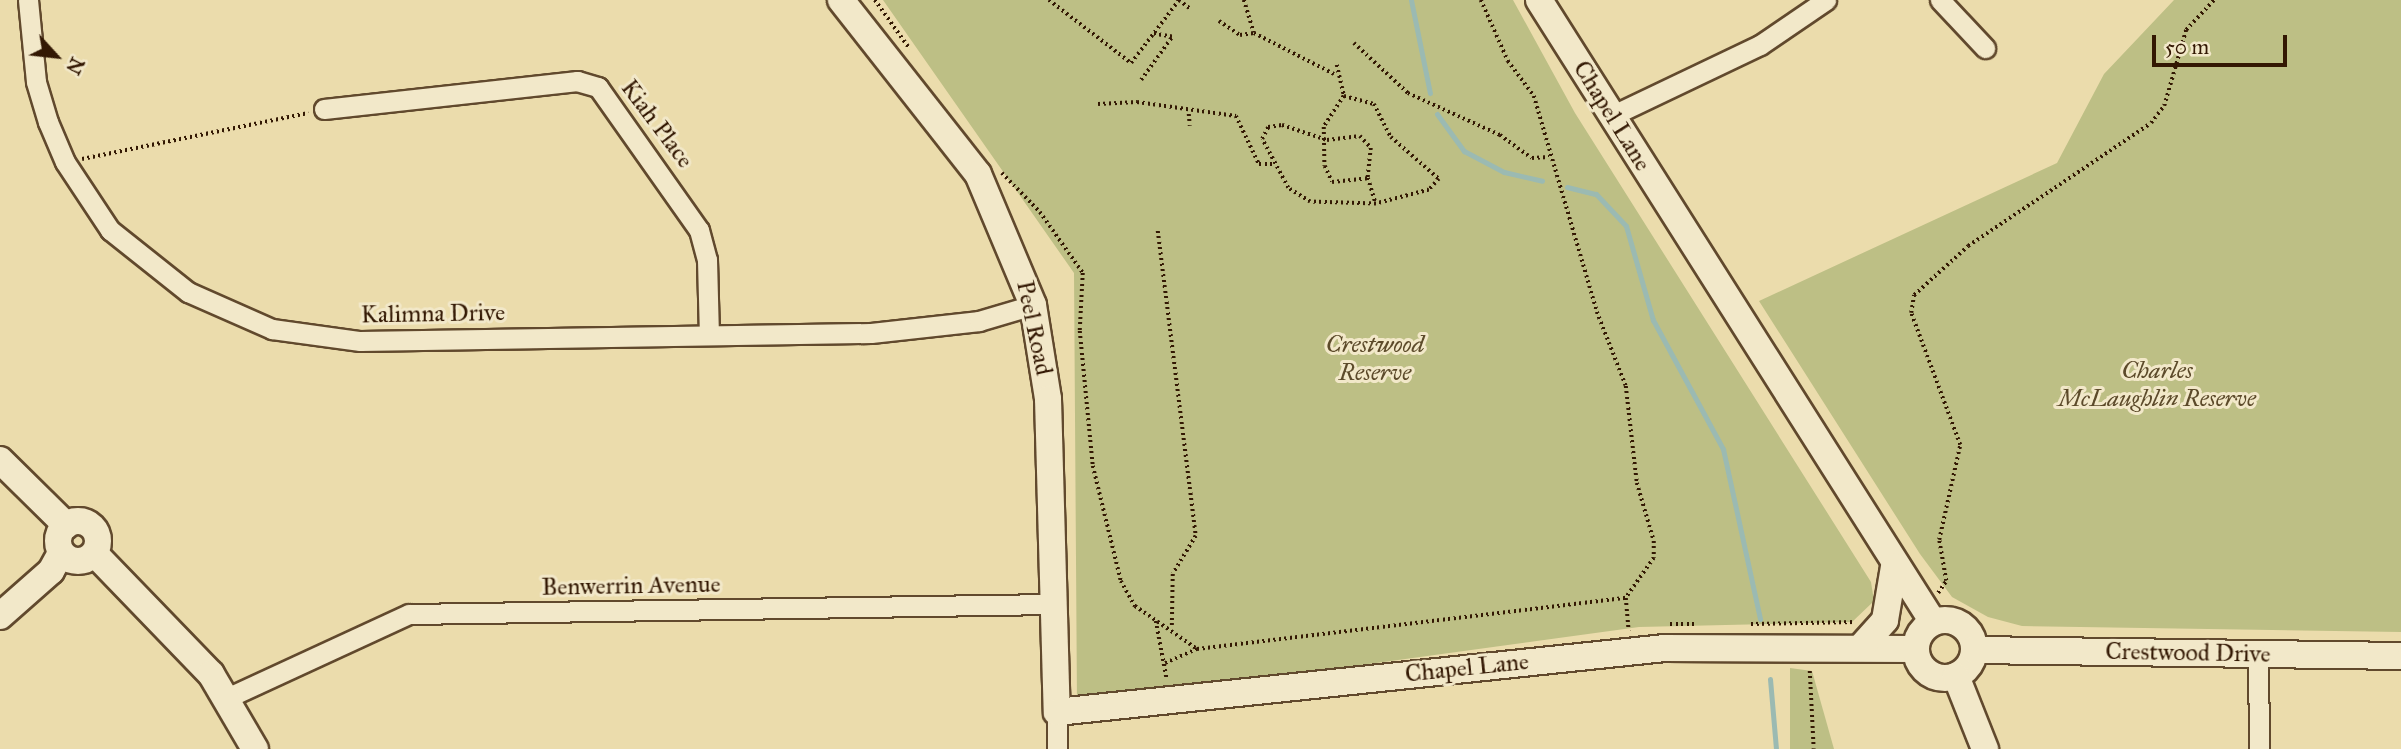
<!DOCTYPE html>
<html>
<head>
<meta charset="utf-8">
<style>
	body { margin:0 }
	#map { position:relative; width:2401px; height:749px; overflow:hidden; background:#ebdcac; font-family:"IM FELL Great Primer",serif }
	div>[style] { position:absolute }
	.green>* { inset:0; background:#bdbf85 }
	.stream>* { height:5px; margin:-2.5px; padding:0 2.5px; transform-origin:2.5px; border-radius:2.5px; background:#9bbab2 }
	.path>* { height:3.5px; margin-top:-1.75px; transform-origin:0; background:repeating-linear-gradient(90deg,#331803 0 2px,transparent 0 5.5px) }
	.roads { filter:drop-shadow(2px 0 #61492d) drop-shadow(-2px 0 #61492d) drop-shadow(0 2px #61492d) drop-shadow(0 -2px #61492d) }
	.street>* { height:19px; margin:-9.5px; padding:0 9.5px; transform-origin:9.5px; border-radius:9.5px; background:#f2e8c9 }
	.secondary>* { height:26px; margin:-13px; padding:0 13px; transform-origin:13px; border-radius:13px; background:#f2e8c9 }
	.secondary>.ring { margin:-13px; padding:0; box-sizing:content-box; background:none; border:26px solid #f2e8c9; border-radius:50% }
	span { translate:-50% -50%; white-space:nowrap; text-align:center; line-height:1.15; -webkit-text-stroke:6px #f2e8c9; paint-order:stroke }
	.street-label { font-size:24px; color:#331803 }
	.park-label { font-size:24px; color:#5c4a2a; font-style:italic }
	.north { position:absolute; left:21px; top:21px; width:70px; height:70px; -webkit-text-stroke:5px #f2e8c9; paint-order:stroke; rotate:117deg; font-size:19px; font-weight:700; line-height:28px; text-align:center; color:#331803 }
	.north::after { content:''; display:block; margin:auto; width:24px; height:32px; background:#331803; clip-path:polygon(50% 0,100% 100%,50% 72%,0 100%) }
	.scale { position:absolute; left:2152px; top:35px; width:135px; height:32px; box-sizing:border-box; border:4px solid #331803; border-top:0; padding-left:9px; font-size:21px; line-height:24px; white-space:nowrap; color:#331803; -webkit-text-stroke:5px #f2e8c9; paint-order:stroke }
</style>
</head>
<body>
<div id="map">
	<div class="green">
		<i style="clip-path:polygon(883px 0,1513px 0,1575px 113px,1871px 582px,1874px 601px,1852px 622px,1639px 627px,1077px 704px,1074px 273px)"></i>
		<i style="clip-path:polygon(2174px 0,2401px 0,2401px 632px,2022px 626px,1988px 617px,1952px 597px,1920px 554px,1759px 301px,2057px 163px,2104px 74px)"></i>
		<i style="clip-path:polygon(1790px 668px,1812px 671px,1834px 749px,1790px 749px)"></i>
	</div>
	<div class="stream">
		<i style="left:1411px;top:0;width:95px;rotate:78.5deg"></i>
		<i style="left:1437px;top:114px;width:46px;rotate:53.9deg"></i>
		<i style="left:1464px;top:151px;width:45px;rotate:27.7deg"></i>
		<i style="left:1504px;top:172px;width:39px;rotate:13deg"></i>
		<i style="left:1567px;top:187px;width:30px;rotate:14deg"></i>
		<i style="left:1596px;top:194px;width:44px;rotate:46.8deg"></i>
		<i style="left:1626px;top:226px;width:98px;rotate:74deg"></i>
		<i style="left:1653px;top:320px;width:147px;rotate:61.5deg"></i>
		<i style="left:1723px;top:449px;width:174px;rotate:77.7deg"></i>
		<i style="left:1770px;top:679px;width:70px;rotate:85.1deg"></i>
	</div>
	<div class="path">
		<i style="left:875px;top:0;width:60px;rotate:54.5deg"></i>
		<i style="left:1049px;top:0;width:103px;rotate:37.5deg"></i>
		<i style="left:1131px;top:63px;width:79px;rotate:-52.7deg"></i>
		<i style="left:1179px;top:0;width:16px;rotate:38deg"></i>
		<i style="left:1244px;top:0;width:34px;rotate:73deg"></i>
		<i style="left:1254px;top:33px;width:90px;rotate:27.1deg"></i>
		<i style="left:1481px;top:0;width:67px;rotate:66.1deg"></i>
		<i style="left:1508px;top:61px;width:44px;rotate:53.4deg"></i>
		<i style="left:1534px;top:96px;width:225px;rotate:73.7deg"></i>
		<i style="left:1597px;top:312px;width:79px;rotate:68.6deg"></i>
		<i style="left:1626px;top:386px;width:98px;rotate:83.5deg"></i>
		<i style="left:1637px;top:483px;width:60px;rotate:73.7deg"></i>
		<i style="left:1654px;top:541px;width:17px;rotate:90deg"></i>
		<i style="left:1654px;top:558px;width:49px;rotate:125deg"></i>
		<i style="left:1626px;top:598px;width:33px;rotate:85deg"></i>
		<i style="left:1219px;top:21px;width:25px;rotate:34deg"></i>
		<i style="left:1240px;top:35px;width:14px;rotate:-8deg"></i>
		<i style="left:1354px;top:43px;width:74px;rotate:42.8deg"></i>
		<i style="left:1408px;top:93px;width:101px;rotate:24.5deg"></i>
		<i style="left:1500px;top:135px;width:39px;rotate:36deg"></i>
		<i style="left:1532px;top:158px;width:17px;rotate:-3deg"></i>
		<i style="left:1337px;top:65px;width:32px;rotate:77deg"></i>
		<i style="left:1344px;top:96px;width:37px;rotate:123deg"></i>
		<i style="left:1324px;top:127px;width:39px;rotate:89deg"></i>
		<i style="left:1325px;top:166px;width:17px;rotate:66deg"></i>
		<i style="left:1332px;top:182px;width:36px;rotate:-6deg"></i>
		<i style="left:1368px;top:178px;width:27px;rotate:73deg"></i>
		<i style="left:1141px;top:80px;width:53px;rotate:-54.2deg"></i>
		<i style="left:1172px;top:37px;width:19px;rotate:-171deg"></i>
		<i style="left:1344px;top:96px;width:31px;rotate:15deg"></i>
		<i style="left:1374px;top:104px;width:37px;rotate:63deg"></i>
		<i style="left:1391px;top:137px;width:64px;rotate:41.2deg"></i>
		<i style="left:1439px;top:179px;width:15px;rotate:132deg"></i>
		<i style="left:1429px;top:190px;width:55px;rotate:165.2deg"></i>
		<i style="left:1376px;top:204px;width:66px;rotate:-178.3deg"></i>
		<i style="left:1310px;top:202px;width:26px;rotate:-148deg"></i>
		<i style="left:1288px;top:188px;width:55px;rotate:-118deg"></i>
		<i style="left:1262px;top:139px;width:13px;rotate:-63deg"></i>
		<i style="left:1268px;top:127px;width:14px;rotate:-8deg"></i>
		<i style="left:1282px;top:125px;width:47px;rotate:18.4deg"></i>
		<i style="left:1327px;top:140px;width:33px;rotate:-7deg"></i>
		<i style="left:1360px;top:136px;width:16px;rotate:47deg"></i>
		<i style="left:1371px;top:148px;width:30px;rotate:96deg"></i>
		<i style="left:1098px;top:104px;width:39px;rotate:-3deg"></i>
		<i style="left:1137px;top:102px;width:100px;rotate:8deg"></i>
		<i style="left:1236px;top:116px;width:53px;rotate:64.4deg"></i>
		<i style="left:1259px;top:164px;width:14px"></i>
		<i style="left:1189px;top:114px;width:12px;rotate:85deg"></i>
		<i style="left:82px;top:159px;width:231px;rotate:-11.5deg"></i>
		<i style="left:1002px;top:173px;width:54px;rotate:45.7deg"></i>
		<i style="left:1040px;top:212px;width:75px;rotate:54.8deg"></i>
		<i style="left:1083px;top:273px;width:58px;rotate:93deg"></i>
		<i style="left:1080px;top:331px;width:136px;rotate:84.5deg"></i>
		<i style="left:1093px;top:466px;width:118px;rotate:76.3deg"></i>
		<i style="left:1121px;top:581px;width:29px;rotate:61deg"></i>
		<i style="left:1135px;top:606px;width:75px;rotate:34.7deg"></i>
		<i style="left:1197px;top:649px;width:432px;rotate:-6.8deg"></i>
		<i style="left:1158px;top:231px;width:307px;rotate:82.9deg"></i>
		<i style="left:1196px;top:536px;width:44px;rotate:121.2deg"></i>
		<i style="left:1173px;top:574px;width:55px;rotate:91deg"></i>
		<i style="left:1938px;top:593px;width:14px;rotate:-56deg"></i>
		<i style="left:1946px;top:581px;width:42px;rotate:-99.7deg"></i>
		<i style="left:1939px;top:540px;width:97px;rotate:-77.5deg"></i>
		<i style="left:1960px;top:445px;width:141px;rotate:-110.4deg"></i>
		<i style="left:1911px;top:313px;width:18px;rotate:-81deg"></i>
		<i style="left:1914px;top:295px;width:73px;rotate:-42.2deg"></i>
		<i style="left:1968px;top:246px;width:220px;rotate:-33.9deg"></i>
		<i style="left:2151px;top:123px;width:21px;rotate:-53deg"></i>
		<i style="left:2164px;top:106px;width:79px;rotate:-73.9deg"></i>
		<i style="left:2186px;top:30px;width:41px;rotate:-47deg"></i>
		<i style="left:1156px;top:621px;width:60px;rotate:79.4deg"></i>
		<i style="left:1670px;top:624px;width:28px"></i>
		<i style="left:1751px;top:624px;width:104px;rotate:-1.1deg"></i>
		<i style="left:1165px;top:663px;width:35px;rotate:-24deg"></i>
		<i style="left:1810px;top:671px;width:78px;rotate:87.1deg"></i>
	</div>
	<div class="roads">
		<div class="street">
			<i style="left:28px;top:0;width:82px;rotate:84.4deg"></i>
			<i style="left:36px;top:82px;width:42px;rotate:73.3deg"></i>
			<i style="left:48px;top:122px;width:43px;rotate:67deg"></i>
			<i style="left:65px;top:162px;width:82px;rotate:56.5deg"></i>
			<i style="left:110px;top:230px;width:100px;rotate:38.5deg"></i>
			<i style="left:188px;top:292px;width:92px;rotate:23.8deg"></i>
			<i style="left:272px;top:329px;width:89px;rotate:7.8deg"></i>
			<i style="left:360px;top:341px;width:511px;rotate:-0.9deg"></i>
			<i style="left:871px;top:333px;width:109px;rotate:-6.3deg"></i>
			<i style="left:979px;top:321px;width:56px;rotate:-16.5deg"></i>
			<i style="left:1940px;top:0;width:66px;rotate:46.8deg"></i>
			<i style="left:324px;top:109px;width:255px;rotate:-6.3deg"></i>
			<i style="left:577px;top:81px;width:22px;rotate:16deg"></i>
			<i style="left:598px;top:87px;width:175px;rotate:54.8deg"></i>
			<i style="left:699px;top:230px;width:31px;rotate:75deg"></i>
			<i style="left:707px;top:260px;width:74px;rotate:88.5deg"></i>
			<i style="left:1611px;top:116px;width:165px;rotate:-25.5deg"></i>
			<i style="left:1760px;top:45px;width:80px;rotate:-34.3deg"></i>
			<i style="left:2258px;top:654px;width:95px;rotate:89.4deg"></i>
			<i style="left:227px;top:698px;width:200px;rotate:-24.8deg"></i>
			<i style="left:409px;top:614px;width:645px;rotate:-0.89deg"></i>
			<i style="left:1057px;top:712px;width:37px;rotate:90deg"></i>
		</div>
		<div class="secondary">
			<i style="left:841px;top:0;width:221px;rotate:51.8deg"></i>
			<i style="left:978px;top:174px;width:142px;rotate:67.2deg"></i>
			<i style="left:1033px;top:305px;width:95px;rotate:80.9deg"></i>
			<i style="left:1048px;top:399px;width:313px;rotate:88.4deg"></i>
			<i style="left:1057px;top:712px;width:611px;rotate:-6.01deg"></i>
			<i style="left:1665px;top:648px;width:251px;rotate:0.2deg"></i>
			<i style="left:1539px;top:0;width:736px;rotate:57.65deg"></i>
			<i style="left:0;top:460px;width:93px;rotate:44.6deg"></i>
			<i class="ring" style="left:58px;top:521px;width:14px;height:14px"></i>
			<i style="left:95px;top:554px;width:167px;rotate:46deg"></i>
			<i style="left:211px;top:674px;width:87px;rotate:59.6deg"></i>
			<i style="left:0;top:616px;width:68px;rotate:-41.4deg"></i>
			<i style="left:51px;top:571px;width:21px;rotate:-61deg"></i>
			<i class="ring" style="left:1916px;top:620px;width:32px;height:32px"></i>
			<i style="left:1861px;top:647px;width:36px;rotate:-48deg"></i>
			<i style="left:1885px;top:620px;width:54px;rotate:-80.4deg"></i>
			<i style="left:1974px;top:650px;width:427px;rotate:0.8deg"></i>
			<i style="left:1956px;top:676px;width:79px;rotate:68.3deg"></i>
		</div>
	</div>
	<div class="street-label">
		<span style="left:1612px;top:116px;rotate:58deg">Chapel Lane</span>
		<span style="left:657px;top:124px;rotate:53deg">Kiah Place</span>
		<span style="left:433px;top:314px;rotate:-1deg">Kalimna Drive</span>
		<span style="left:1034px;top:328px;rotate:78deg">Peel Road</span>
		<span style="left:631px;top:586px;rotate:-1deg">Benwerrin Avenue</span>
		<span style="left:2188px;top:653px;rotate:1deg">Crestwood Drive</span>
		<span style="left:1467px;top:668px;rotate:-6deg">Chapel Lane</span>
	</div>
	<div class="park-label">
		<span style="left:1375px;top:359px">Crestwood<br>Reserve</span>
		<span style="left:2157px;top:385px">Charles<br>McLaughlin Reserve</span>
	</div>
	<div class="north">N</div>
	<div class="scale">50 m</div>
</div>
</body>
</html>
